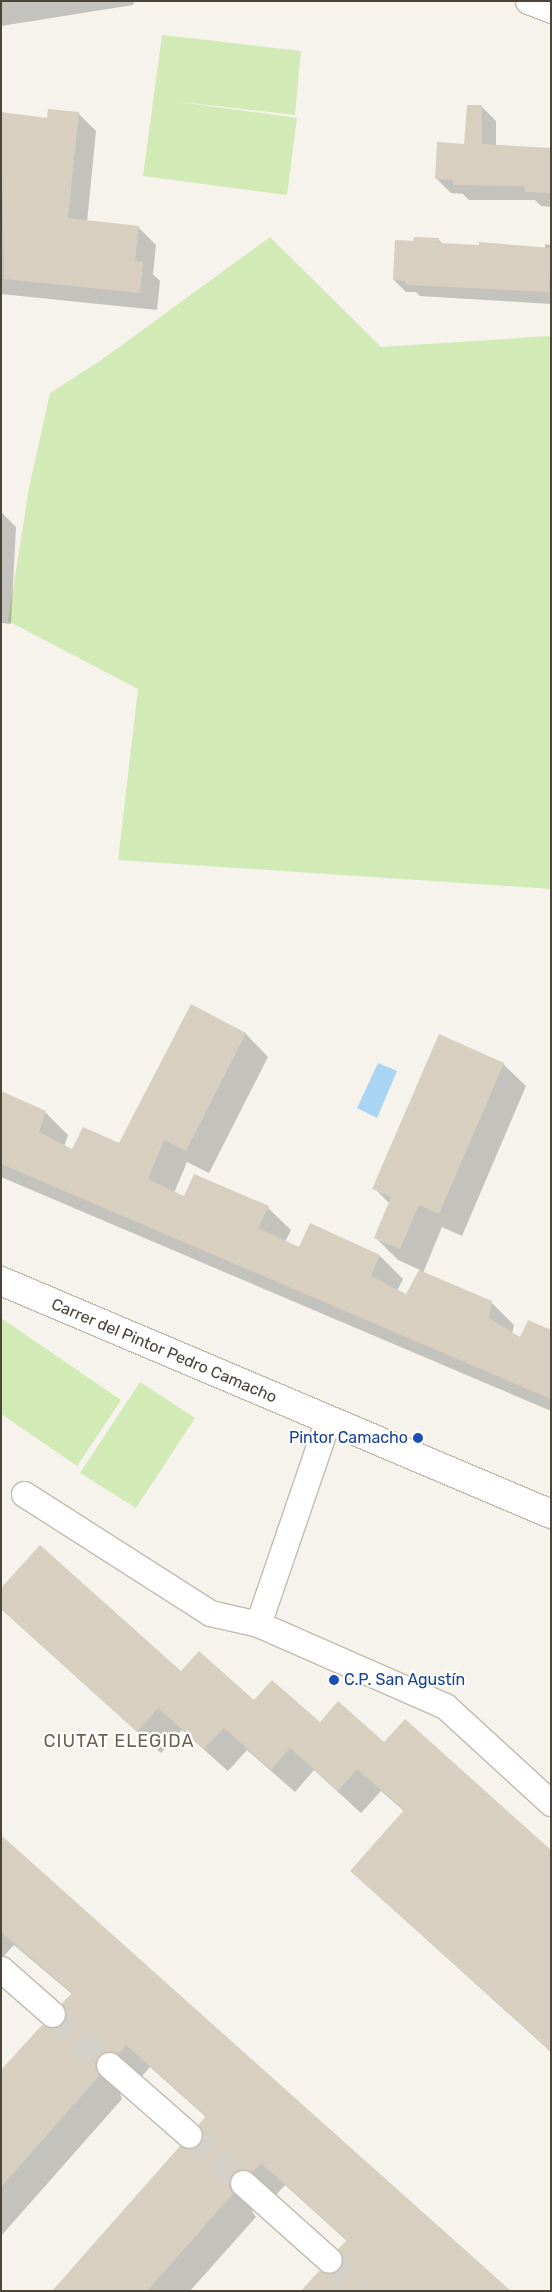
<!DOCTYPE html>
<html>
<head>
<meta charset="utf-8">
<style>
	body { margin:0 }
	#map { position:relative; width:552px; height:2292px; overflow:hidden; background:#f6f3ec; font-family:Rubik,sans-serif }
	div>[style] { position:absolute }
	.green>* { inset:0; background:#d2eab5 }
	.water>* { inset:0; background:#a9d4f2 }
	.shadow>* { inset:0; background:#0003 }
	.building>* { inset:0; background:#d8cfc1 }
	.minor-tunnel>* { height:25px; margin-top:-12.5px; transform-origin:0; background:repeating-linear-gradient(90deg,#d4d0c8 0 25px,transparent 0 37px) }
	.roads { filter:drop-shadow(1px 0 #c2bbae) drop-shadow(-1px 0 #c2bbae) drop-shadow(0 1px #c2bbae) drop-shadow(0 -1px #c2bbae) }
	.minor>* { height:25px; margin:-12.5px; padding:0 12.5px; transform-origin:12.5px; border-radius:12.5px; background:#fff }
	.tertiary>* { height:28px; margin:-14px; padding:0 14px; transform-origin:14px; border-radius:14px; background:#fff }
	.dots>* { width:14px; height:14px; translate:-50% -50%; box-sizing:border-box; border:2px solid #fff; border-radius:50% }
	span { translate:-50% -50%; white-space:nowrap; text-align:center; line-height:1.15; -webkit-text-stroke:4.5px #fff; paint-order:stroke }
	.street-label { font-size:16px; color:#4b4439 }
	.transit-label { font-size:16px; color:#164399 }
	.right { translate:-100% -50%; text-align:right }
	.left { translate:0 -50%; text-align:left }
	.neighbourhood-label { font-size:18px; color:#6e6250; letter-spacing:1px }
	.frame { position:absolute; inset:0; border:2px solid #4b4439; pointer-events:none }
</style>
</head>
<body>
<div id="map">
	<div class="green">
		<i style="clip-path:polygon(162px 35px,301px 51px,295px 115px,173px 101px,297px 118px,287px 195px,143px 176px)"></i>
		<i style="clip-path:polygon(270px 237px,381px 347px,551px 336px,551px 889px,118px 860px,138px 689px,8px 621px,29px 488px,50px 393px,100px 361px)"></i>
		<i style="clip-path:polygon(1px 1318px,121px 1400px,77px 1466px,1px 1414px)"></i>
		<i style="clip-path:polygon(140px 1382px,195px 1418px,136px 1508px,80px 1473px)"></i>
	</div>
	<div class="water">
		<i style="clip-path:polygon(378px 1063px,397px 1071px,377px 1118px,357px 1108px)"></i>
	</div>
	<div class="shadow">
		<i style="clip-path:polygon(1px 1px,135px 1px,133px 5px,1px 26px)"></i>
		<i style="clip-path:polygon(481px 106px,496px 121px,496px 146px,551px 149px,551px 207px,541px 206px,535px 200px,469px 200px,463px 194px,451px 193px,436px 178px,465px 145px)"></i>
		<i style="clip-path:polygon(78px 113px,96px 131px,87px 222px,138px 227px,156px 245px,153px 274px,160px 281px,157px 310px,1px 294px,1px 115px,49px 119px)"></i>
		<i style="clip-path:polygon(438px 239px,444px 245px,545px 249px,545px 244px,551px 245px,551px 304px,420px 296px,416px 292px,406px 292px,394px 280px,414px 243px)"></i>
		<i style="clip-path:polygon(1px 512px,16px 527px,11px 624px,1px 623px)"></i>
		<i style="clip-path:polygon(191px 1006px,246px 1034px,268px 1057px,209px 1173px,187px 1162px,174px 1193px,185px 1198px,195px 1175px,268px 1208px,291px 1230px,285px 1242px,299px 1249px,310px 1225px,380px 1256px,403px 1279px,397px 1291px,406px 1296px,420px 1270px,398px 1260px,375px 1237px,390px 1204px,374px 1188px,503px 1064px,526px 1086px,462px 1236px,442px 1227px,423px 1273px,491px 1302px,514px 1325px,512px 1334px,520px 1339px,551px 1332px,551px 1411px,1px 1177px,1px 1092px,45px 1112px,68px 1135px,64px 1147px,72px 1151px,120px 1145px)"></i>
		<i style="clip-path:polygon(1px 1609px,254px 1702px,384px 1744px,551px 1851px,551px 2052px,351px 1871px,405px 1812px,381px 1791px,361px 1813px,314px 1770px,295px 1792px,247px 1750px,228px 1771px,182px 1730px,161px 1753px)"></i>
		<i style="clip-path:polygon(1px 1837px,510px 2291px,302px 2291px,320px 2272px,333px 2275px,344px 2264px,347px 2241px,285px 2185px,276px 2195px,262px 2192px,255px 2197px,252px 2211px,256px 2217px,190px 2291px,54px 2291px,187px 2150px,200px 2146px,206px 2117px,150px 2067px,142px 2076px,128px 2074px,117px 2085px,122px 2099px,1px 2236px,1px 2071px,50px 2029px,63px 2025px,72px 1994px,14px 1945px,1px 1959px)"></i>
	</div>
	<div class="building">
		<i style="clip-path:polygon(467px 105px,482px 105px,482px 144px,551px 148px,551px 193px,525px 192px,525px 186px,453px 185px,453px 180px,435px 179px,437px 142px,464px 144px)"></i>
		<i style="clip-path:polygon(48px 109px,79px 112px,68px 218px,139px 226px,135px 261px,143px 262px,140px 293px,4px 279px,1px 112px,47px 118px)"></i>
		<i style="clip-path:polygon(414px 237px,439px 238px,439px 243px,479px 245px,479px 242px,551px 248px,549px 292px,406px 285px,406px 281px,393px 280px,395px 240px,413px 241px)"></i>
		<i style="clip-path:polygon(191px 1004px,246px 1033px,186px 1151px,164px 1140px,148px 1179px,184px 1196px,194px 1174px,269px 1206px,258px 1228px,299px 1247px,310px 1223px,380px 1255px,371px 1276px,406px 1294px,419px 1270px,492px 1301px,489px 1318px,520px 1337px,528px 1320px,551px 1330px,551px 1399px,1px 1164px,1px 1091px,46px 1111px,39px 1132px,72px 1149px,83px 1127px,119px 1143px)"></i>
		<i style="clip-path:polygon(439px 1034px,504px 1063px,439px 1214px,419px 1205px,400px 1249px,374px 1238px,391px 1197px,372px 1189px)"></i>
		<i style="clip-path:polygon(40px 1545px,181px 1671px,199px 1651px,254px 1700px,272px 1680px,320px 1722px,338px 1701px,384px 1742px,405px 1719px,551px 1850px,551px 2051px,350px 1871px,404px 1810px,357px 1769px,338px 1791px,290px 1748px,271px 1770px,224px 1728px,204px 1749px,158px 1708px,137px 1732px,1px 1609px,1px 1588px)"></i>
		<i style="clip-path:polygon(1px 1835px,511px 2291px,301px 2291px,319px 2271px,327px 2274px,339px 2270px,343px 2262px,338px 2249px,347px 2240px,261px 2163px,253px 2172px,239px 2169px,232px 2174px,229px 2187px,233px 2194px,147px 2291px,52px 2291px,180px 2146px,187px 2149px,199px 2145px,203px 2137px,199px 2124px,206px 2116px,126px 2045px,118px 2054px,104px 2052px,95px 2063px,99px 2076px,1px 2187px,1px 2070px,42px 2025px,50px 2028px,62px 2024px,66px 2016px,62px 2003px,72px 1993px,1px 1932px)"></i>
	</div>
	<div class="minor-tunnel">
		<i style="left:52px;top:2014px;width:76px;rotate:41.8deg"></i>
		<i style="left:189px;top:2135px;width:72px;rotate:41.6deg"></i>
		<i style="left:329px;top:2260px;width:46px;rotate:42.4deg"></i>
	</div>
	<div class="roads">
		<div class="minor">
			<i style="left:528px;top:1px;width:25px;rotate:21deg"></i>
			<i style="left:24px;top:1494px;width:221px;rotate:32.6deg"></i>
			<i style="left:210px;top:1613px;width:49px;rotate:12.9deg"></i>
			<i style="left:258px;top:1624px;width:204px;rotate:23.7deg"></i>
			<i style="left:445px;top:1706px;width:144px;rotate:42.5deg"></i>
			<i style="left:258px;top:1624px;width:213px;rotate:-71.1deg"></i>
			<i style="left:1px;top:1969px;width:68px;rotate:41.4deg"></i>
			<i style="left:109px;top:2065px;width:106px;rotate:41.2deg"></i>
			<i style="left:243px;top:2183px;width:115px;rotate:41.8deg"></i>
		</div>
		<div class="tertiary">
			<i style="left:1px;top:1281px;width:597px;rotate:22.96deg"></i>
		</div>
	</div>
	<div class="dots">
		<i style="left:418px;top:1438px;background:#1a4fb4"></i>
		<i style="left:334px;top:1680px;background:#1a4fb4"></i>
	</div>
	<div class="street-label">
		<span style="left:164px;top:1351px;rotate:23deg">Carrer del Pintor Pedro Camacho</span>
	</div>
	<div class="transit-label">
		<span class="right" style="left:408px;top:1438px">Pintor Camacho</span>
		<span class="left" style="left:344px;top:1680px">C.P. San Agustín</span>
	</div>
	<div class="neighbourhood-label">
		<span style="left:119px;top:1741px">CIUTAT ELEGIDA</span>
	</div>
	<div class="frame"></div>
</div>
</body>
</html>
